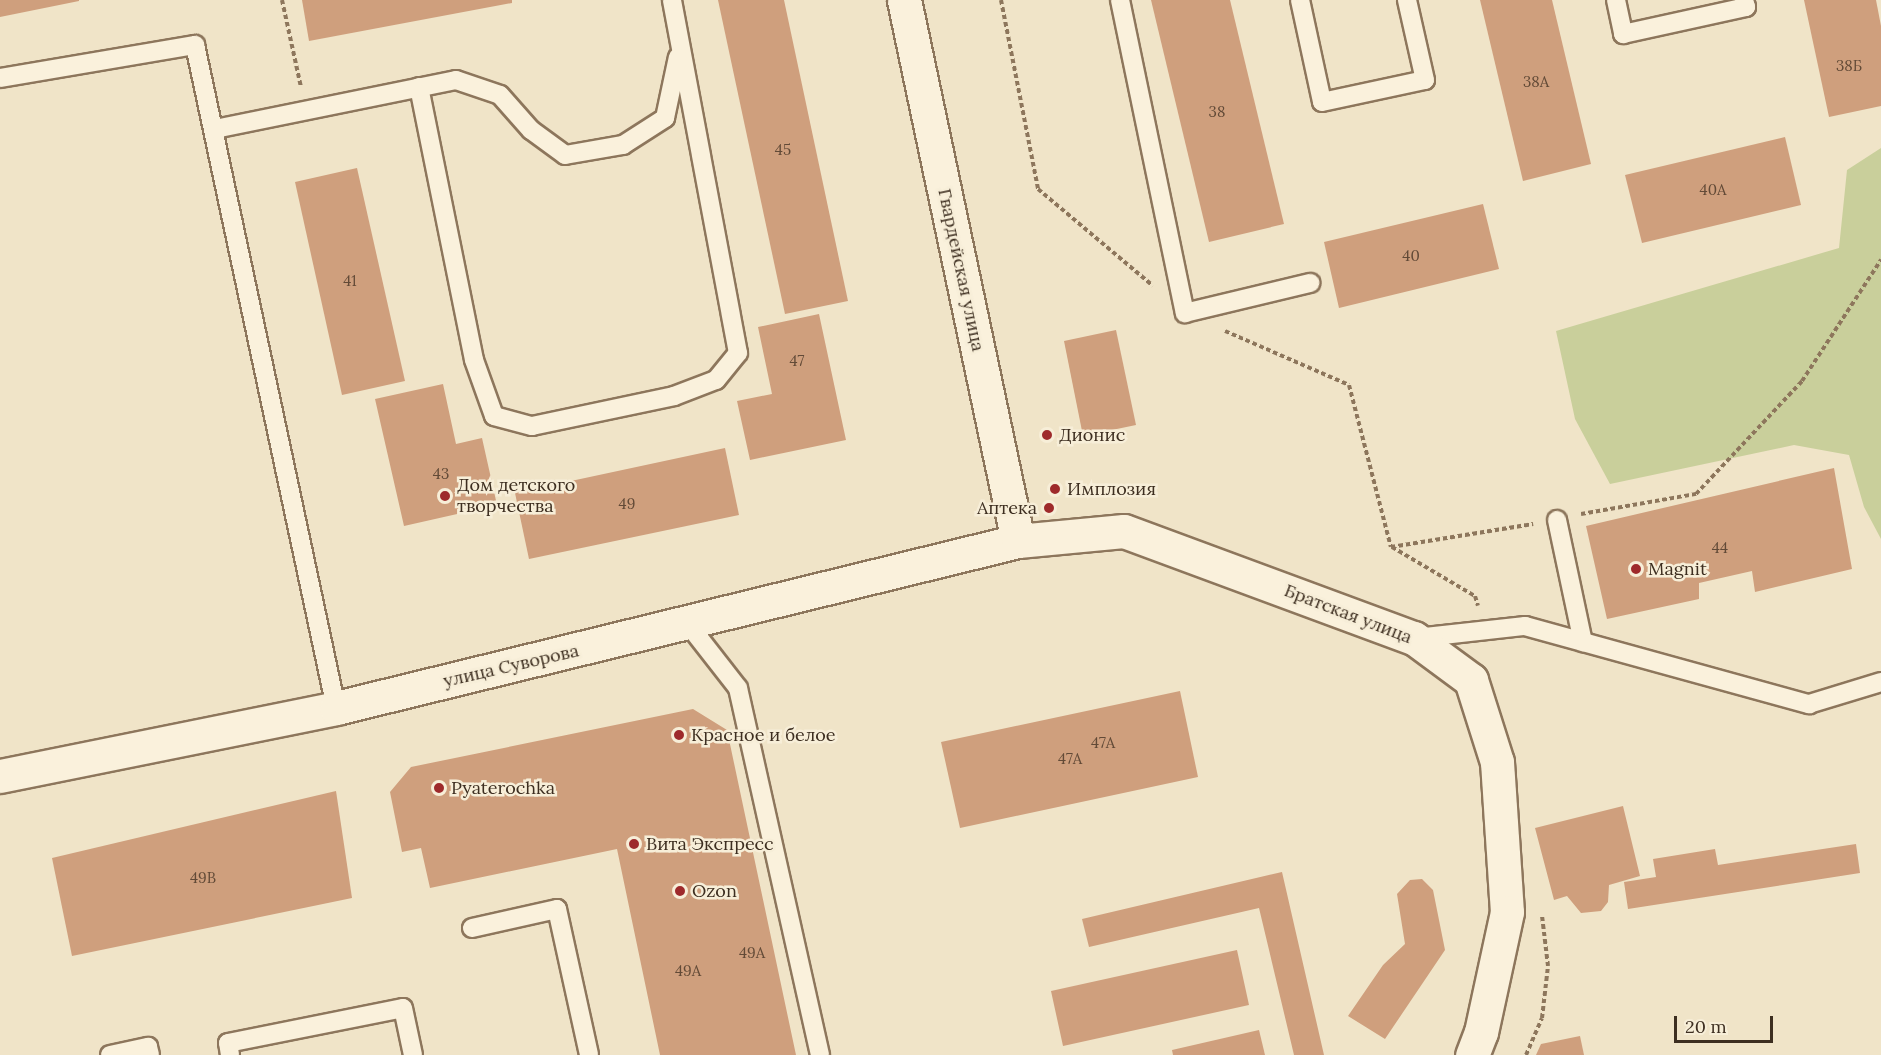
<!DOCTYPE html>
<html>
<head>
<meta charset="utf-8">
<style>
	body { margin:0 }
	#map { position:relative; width:1881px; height:1055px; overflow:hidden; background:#f0e4c8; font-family:Lora,serif }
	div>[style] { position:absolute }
	.green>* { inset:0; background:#c9cf9b }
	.building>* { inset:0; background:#cf9f7d }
	.path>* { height:4px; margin-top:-2px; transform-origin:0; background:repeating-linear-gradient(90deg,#8d765c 0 4.5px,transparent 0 7.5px) }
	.roads { filter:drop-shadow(2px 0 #8d765c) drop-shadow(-2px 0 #8d765c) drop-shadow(0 2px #8d765c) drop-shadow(0 -2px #8d765c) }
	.service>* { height:18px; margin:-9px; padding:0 9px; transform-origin:9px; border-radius:9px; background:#faf1dc }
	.tertiary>* { height:33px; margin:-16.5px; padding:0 16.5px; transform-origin:16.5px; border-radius:16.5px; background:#faf1dc }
	.dots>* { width:16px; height:16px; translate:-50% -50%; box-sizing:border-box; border:3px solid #f7eed8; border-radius:50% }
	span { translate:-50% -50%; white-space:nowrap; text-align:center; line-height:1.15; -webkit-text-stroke:5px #f7eed8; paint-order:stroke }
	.number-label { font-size:15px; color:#624a37 }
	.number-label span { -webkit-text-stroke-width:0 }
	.street-label { font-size:18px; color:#3d2e20 }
	.poi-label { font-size:18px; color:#3d2e20 }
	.left { translate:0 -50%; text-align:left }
	.right { translate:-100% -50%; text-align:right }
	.scale { position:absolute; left:1674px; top:1016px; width:99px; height:27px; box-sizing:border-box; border:3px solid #3d2e20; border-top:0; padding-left:8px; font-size:18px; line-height:21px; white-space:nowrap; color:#3d2e20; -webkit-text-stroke:4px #f7eed8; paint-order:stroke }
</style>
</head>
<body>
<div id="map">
	<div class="green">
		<i style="clip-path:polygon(1881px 148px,1881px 539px,1864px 507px,1849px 455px,1794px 445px,1610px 484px,1575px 419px,1556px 331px,1839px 248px,1847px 170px)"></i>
	</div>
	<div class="building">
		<i style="clip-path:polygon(0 0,79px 0,79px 1px,0 17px)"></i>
		<i style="clip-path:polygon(302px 0,512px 0,512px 3px,309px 41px)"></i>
		<i style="clip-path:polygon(718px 0,784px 0,848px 301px,785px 314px)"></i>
		<i style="clip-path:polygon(1151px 0,1230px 0,1284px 224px,1209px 242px)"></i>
		<i style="clip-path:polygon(1480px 0,1552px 0,1591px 164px,1523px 181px)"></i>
		<i style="clip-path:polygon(1804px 0,1876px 0,1881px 26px,1881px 106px,1829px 117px)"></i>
		<i style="clip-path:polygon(1785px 137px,1801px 205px,1642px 243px,1625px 175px)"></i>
		<i style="clip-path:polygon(357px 168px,405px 381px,342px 395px,295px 182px)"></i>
		<i style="clip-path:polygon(1483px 204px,1499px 269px,1339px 308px,1324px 242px)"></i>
		<i style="clip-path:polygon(819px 314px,846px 440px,750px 460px,737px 401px,772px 394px,758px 327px)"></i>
		<i style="clip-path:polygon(1116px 330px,1136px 425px,1083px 436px,1064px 341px)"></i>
		<i style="clip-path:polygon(443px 384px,456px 444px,482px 438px,497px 505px,404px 526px,375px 399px)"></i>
		<i style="clip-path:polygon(725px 448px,739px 515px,529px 559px,515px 493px)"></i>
		<i style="clip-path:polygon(1834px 468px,1852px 569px,1755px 592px,1752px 571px,1699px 583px,1699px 599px,1607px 619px,1586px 526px)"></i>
		<i style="clip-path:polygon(1180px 691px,1198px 777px,960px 828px,941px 742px)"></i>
		<i style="clip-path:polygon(693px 709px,727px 730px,796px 1055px,660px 1055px,617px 849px,430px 888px,421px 848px,402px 852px,390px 792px,411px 767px)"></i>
		<i style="clip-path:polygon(336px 791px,352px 898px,72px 956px,52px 858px)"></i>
		<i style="clip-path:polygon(1623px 806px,1640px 876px,1609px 885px,1608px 902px,1601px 911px,1581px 913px,1567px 896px,1554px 900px,1535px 828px)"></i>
		<i style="clip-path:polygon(1856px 844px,1860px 873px,1628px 909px,1624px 882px,1656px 877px,1653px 859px,1715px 849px,1718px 865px)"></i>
		<i style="clip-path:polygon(1282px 872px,1324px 1055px,1294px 1055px,1259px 908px,1089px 947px,1082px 919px)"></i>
		<i style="clip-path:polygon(1422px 879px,1433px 890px,1445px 950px,1385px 1039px,1348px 1016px,1383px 965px,1405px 944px,1397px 894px,1410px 880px)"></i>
		<i style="clip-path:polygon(1237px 950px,1249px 1005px,1063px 1046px,1051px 991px)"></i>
		<i style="clip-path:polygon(1259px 1030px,1265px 1055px,1173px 1055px,1172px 1050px)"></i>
		<i style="clip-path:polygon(1580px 1036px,1584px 1055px,1536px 1055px,1541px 1044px)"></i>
	</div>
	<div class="path">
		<i style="left:282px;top:0;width:89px;rotate:77.7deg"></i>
		<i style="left:1001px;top:0;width:193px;rotate:78.9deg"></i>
		<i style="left:1038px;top:189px;width:150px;rotate:40.1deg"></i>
		<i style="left:1225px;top:331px;width:135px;rotate:23.5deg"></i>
		<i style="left:1349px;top:385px;width:167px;rotate:75.5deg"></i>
		<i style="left:1391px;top:547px;width:144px;rotate:-9.2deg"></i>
		<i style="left:1581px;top:514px;width:117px;rotate:-9.9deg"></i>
		<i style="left:1696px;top:494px;width:155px;rotate:-46.8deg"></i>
		<i style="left:1802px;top:381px;width:145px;rotate:-56.9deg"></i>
		<i style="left:1392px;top:547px;width:96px;rotate:30.6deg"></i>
		<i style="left:1475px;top:596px;width:10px;rotate:73deg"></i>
		<i style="left:1526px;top:1055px;width:40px;rotate:-66.6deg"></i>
		<i style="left:1542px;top:1018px;width:52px;rotate:-83.4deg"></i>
		<i style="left:1548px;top:966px;width:50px;rotate:-96.8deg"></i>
	</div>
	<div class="roads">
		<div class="service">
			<i style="left:1120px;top:0;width:320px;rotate:78.3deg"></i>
			<i style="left:1185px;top:313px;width:129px;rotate:-13.5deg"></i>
			<i style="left:1300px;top:0;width:104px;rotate:77.8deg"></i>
			<i style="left:1322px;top:102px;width:105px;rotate:-12.1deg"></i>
			<i style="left:1425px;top:80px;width:82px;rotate:-102.7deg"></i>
			<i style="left:1616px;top:0;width:35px;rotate:78deg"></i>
			<i style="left:1623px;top:34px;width:126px;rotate:-12.4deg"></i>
			<i style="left:1746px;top:7px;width:7px;rotate:-106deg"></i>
			<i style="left:0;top:78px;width:198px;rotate:-9.6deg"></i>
			<i style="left:195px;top:45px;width:678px;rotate:77.99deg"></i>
			<i style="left:419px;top:87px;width:278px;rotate:78.6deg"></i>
			<i style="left:474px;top:360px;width:59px;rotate:70.3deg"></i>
			<i style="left:494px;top:416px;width:39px;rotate:15deg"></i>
			<i style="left:532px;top:426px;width:145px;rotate:-11.9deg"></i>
			<i style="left:674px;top:396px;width:45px;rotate:-20.9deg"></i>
			<i style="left:716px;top:380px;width:35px;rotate:-51deg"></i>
			<i style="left:738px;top:353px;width:359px;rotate:-100.6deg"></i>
			<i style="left:215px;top:129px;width:246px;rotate:-11.5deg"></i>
			<i style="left:456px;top:80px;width:46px;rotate:18.8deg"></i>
			<i style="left:500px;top:95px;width:47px;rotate:48.5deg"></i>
			<i style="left:531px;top:130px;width:42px;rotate:36.3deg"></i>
			<i style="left:565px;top:155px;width:59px;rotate:-9.8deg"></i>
			<i style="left:623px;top:145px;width:50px;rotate:-32.7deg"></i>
			<i style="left:665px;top:118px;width:62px;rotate:-78deg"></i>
			<i style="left:1557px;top:520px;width:125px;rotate:78deg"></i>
			<i style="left:688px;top:624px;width:81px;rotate:52deg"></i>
			<i style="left:738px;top:688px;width:376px;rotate:77.4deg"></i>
			<i style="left:1416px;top:638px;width:110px;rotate:-6.3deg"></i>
			<i style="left:1525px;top:626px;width:295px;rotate:15.4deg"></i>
			<i style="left:1809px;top:704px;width:75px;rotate:-17deg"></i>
			<i style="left:472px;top:928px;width:87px;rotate:-12.6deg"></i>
			<i style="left:557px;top:909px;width:149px;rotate:77.6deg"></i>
			<i style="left:110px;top:1055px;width:39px;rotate:-12deg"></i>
			<i style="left:148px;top:1047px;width:8px;rotate:76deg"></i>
			<i style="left:230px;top:1055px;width:12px;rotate:-99deg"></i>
			<i style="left:228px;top:1043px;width:178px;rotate:-11.3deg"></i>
			<i style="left:403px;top:1008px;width:48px;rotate:78deg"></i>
		</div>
		<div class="tertiary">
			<i style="left:904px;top:0;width:553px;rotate:78.1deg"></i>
			<i style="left:0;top:776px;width:343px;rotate:-11.4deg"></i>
			<i style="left:336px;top:708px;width:702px;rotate:-13.76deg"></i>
			<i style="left:1018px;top:541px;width:106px;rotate:-5.4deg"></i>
			<i style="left:1124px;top:531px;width:309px;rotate:20.3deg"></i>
			<i style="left:1414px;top:638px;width:71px;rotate:36.4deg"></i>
			<i style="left:1471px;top:680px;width:86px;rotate:72.4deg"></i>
			<i style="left:1497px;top:762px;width:150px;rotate:86.2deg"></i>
			<i style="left:1507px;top:912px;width:123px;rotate:102.2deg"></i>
			<i style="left:1481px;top:1032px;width:25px;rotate:111deg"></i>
		</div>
	</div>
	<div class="dots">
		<i style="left:1047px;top:435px;background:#9e2a2b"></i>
		<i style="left:1055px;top:489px;background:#9e2a2b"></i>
		<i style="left:445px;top:496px;background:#9e2a2b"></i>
		<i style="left:1049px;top:508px;background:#9e2a2b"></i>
		<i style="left:1636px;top:569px;background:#9e2a2b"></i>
		<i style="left:679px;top:735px;background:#9e2a2b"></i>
		<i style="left:439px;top:788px;background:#9e2a2b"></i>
		<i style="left:634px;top:844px;background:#9e2a2b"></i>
		<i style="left:680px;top:891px;background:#9e2a2b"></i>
	</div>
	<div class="number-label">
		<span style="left:1849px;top:66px">38Б</span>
		<span style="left:1536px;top:82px">38А</span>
		<span style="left:1217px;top:112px">38</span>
		<span style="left:783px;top:150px">45</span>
		<span style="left:1713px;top:190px">40А</span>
		<span style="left:1411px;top:256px">40</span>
		<span style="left:350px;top:281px">41</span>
		<span style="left:797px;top:361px">47</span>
		<span style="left:441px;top:474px">43</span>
		<span style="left:627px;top:504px">49</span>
		<span style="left:1720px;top:548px">44</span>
		<span style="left:1103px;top:743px">47А</span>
		<span style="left:1070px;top:759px">47А</span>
		<span style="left:203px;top:878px">49В</span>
		<span style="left:752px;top:953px">49А</span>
		<span style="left:688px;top:971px">49А</span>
	</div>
	<div class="street-label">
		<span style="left:961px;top:270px;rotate:78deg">Гвардейская улица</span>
		<span style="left:1348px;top:614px;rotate:21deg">Братская улица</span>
		<span style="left:511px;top:666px;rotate:-13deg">улица Суворова</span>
	</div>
	<div class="poi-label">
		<span class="left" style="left:1059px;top:435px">Дионис</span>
		<span class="left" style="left:457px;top:496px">Дом детского<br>творчества</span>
		<span class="left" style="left:1067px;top:489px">Имплозия</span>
		<span class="right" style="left:1037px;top:508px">Аптека</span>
		<span class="left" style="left:1648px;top:569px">Magnit</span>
		<span class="left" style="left:691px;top:735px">Красное и белое</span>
		<span class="left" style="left:451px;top:788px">Pyaterochka</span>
		<span class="left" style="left:646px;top:844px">Вита Экспресс</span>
		<span class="left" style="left:692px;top:891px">Ozon</span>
	</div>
	<div class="scale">20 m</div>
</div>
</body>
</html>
